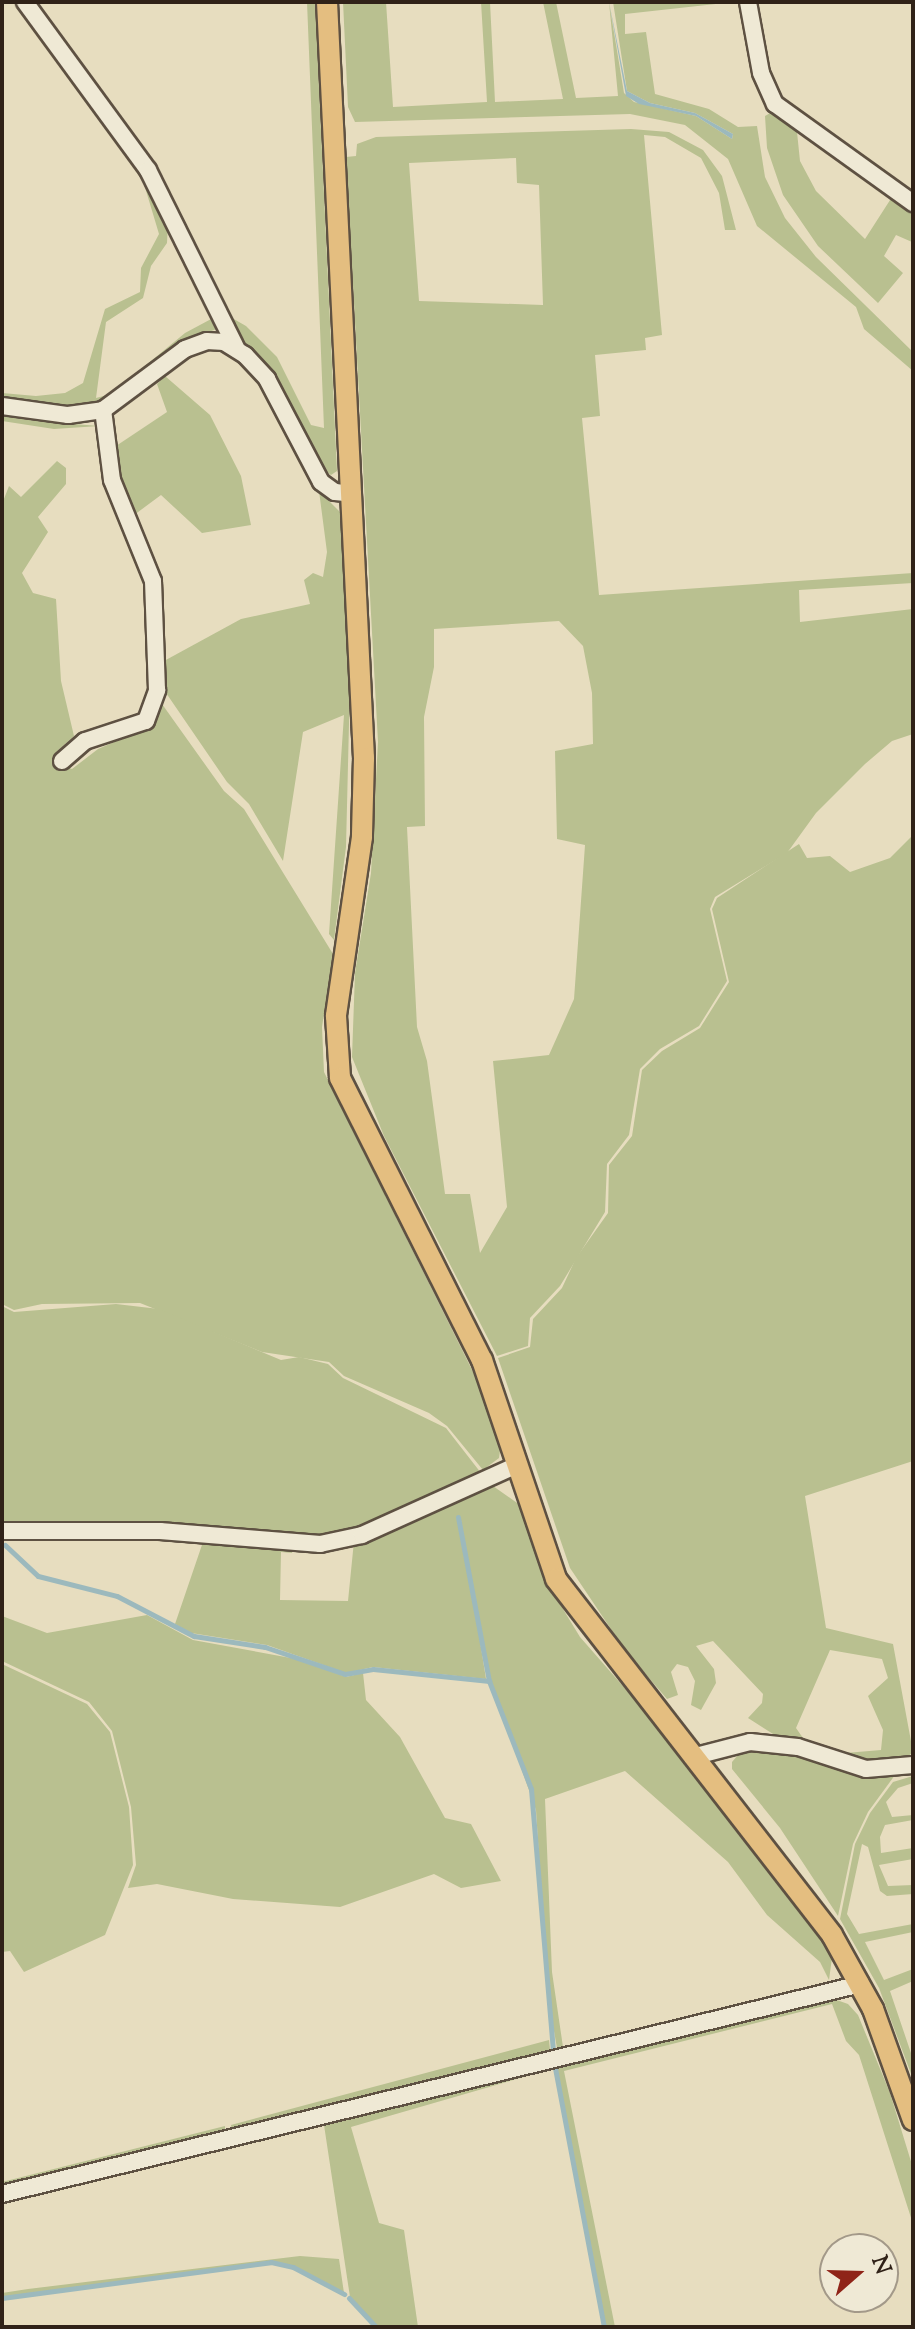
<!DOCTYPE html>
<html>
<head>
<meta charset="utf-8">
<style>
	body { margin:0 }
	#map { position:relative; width:915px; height:2329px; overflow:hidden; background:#e7ddbf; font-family:"Sorts Mill Goudy",serif }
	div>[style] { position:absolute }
	.green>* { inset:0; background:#b9c090 }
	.water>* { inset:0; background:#9cb9bd }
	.stream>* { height:5px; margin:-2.5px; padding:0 2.5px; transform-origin:2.5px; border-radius:2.5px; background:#9cb9bd }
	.roads { filter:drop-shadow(2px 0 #5e5142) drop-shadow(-2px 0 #5e5142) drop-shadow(0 2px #5e5142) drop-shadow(0 -2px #5e5142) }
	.minor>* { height:16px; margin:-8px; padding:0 8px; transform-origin:8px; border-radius:8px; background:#efe9d5 }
	.major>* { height:20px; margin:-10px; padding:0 10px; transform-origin:10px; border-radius:10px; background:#e4be80 }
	span { translate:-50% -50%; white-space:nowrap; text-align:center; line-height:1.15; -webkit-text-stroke:6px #efe9d5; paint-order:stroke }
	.frame { position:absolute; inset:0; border:4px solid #302218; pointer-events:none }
	.north { position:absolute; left:819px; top:2233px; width:80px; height:80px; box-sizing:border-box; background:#efe9d5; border:2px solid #a39989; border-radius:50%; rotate:70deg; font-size:22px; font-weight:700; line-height:32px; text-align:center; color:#302218 }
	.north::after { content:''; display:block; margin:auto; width:28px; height:36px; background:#8f2418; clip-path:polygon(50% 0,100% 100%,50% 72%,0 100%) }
</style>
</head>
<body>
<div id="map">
	<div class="green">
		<i style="clip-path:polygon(307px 2px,315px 2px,337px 471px,331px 475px,317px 464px,278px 381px,234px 334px,225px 314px,246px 326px,277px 357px,311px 425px,324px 428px)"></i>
		<i style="clip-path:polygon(343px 2px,386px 2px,393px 107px,487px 102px,481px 2px,490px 2px,495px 102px,563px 99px,543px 2px,556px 2px,576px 98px,618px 96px,609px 2px,624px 93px,634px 102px,696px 116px,732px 139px,733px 134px,695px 113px,650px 103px,627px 91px,613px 2px,734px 2px,625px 14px,625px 34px,646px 32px,655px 94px,709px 109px,738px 127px,757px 126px,765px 177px,785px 218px,816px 257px,913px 352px,913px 371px,864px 329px,856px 307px,757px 226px,728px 159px,685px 125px,630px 114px,355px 122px,348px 107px)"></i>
		<i style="clip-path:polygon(772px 112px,797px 132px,800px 161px,816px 191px,865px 239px,892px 197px,913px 211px,912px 242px,896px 235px,884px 256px,903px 273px,878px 303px,818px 246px,783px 195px,767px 148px,765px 116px)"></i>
		<i style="clip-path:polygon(evenodd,631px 129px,669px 132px,703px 150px,722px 176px,736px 230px,725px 230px,719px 193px,701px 158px,665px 137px,644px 135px,662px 335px,645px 338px,646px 350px,595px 355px,600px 416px,582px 418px,599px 595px,913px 573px,913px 583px,799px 590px,800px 622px,913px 609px,913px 734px,892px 741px,865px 764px,816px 813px,787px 853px,715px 897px,710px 909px,727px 981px,699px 1026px,660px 1049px,640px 1069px,629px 1135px,607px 1164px,605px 1212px,560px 1286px,530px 1318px,528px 1346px,497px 1356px,384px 1136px,352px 1057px,355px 973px,371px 873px,378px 742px,346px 157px,356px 156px,357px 144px,376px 137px,631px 129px,516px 158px,517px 183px,539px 185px,543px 305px,419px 301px,409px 163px,516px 158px,631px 129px,559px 621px,583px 646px,592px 693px,593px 744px,555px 751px,557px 839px,585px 845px,574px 999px,549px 1055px,493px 1061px,507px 1207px,480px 1253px,470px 1194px,445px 1194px,427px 1061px,417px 1027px,407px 827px,425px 826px,424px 717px,434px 667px,434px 629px,559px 621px)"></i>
		<i style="clip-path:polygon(114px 133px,168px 221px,167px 243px,151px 266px,143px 298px,106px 322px,96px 398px,111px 394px,185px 333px,213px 318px,217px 329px,180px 342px,116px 398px,82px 409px,2px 400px,2px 393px,36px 396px,65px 393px,83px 383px,105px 309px,140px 292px,141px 268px,159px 234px,144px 184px)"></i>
		<i style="clip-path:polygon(165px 376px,210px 415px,241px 476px,251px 525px,202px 533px,161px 495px,130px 518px,121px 500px,113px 448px,167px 412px,157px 384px)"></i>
		<i style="clip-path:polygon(2px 416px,36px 421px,99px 426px,54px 429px,2px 421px)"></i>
		<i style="clip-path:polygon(57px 461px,66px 468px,66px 484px,38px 517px,48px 532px,22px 573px,33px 593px,56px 599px,61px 681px,74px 736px,55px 753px,59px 764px,72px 769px,98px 749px,154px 725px,162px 704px,224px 791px,244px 809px,333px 954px,322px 1027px,324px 1072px,478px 1382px,501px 1443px,499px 1458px,483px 1470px,447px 1426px,429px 1413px,344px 1376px,329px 1362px,262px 1352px,140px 1303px,42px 1304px,14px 1310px,2px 1304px,2px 504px,9px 486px,21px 497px)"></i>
		<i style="clip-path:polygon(319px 491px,340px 512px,350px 683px,346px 847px,334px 940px,329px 934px,344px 715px,303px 732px,283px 861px,249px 804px,227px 782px,164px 690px,164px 661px,241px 619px,310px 604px,304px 580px,313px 573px,323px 577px,327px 552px)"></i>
		<i style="clip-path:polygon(913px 835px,913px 1461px,805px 1496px,826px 1628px,893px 1644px,913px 1752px,905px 1759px,881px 1764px,834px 1754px,881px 1750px,883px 1730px,868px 1696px,888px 1678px,882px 1659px,830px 1650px,796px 1728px,810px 1748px,781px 1739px,748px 1718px,762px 1703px,763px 1694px,713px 1641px,696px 1646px,714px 1669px,716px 1683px,701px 1710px,691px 1705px,695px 1681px,688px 1667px,677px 1664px,671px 1672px,678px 1695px,667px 1699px,625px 1650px,570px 1568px,498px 1358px,530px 1347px,533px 1319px,562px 1288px,576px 1258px,608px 1213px,609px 1165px,632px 1136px,642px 1070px,662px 1051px,700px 1028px,729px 982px,712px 909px,717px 898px,799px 844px,807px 858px,830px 856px,850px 872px,890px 858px)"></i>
		<i style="clip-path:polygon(116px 1304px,159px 1309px,281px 1360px,299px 1357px,328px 1364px,343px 1378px,446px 1428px,481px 1473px,359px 1527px,322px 1537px,2px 1526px,2px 1306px,14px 1312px)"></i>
		<i style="clip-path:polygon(493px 1486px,520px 1505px,552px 1591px,580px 1637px,691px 1764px,806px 1913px,832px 1958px,829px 1980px,820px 1962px,767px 1915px,728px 1862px,625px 1771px,545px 1799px,552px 1972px,563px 2047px,557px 2048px,548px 1997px,536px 1810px,490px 1680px,460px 1515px,486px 1679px,373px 1667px,346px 1673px,267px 1645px,191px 1633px,175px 1624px,204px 1539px,293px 1547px,292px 1553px,281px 1552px,280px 1600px,348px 1601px,354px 1541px)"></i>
		<i style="clip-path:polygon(147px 1615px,193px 1640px,307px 1661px,346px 1677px,363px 1673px,366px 1700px,400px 1737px,445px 1818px,471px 1824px,501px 1881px,461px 1888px,434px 1874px,340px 1907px,233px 1899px,157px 1884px,128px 1888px,136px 1865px,131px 1807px,112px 1731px,89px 1702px,2px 1661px,2px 1616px,47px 1633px)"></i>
		<i style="clip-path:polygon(2px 1664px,87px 1704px,110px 1732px,129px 1807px,133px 1865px,105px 1935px,24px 1972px,10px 1951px,2px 1952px)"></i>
		<i style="clip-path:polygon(762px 1745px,895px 1775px,868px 1812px,853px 1844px,838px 1916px,780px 1828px,732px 1769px,732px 1762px,744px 1748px)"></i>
		<i style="clip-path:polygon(913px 1776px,913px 1783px,898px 1788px,886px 1802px,892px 1817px,913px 1815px,913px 1820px,885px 1825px,880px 1837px,881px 1853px,913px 1848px,913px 1859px,879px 1865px,888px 1886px,913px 1885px,913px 1894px,887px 1896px,880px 1891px,868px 1847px,862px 1844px,847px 1914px,859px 1934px,913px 1924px,913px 1932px,865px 1942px,884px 1980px,913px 1969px,913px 1981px,890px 1991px,913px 2059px,913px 2079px,879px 1988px,840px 1919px,855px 1844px,870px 1813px,893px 1782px)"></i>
		<i style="clip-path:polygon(831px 1998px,848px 2004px,858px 2015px,890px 2093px,913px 2168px,913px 2224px,859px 2055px,846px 2041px,832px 2004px,564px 2071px,615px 2327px,606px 2327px,555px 2068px,351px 2127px,379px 2223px,404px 2230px,418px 2327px,378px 2327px,350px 2297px,324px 2125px)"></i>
		<i style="clip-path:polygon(549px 2040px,550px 2050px,232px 2130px,231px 2125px)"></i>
		<i style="clip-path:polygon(225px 2126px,225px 2132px,2px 2187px,2px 2182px)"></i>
		<i style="clip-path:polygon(300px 2256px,339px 2259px,344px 2293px,293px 2266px,270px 2261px,2px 2297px,2px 2293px,28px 2289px)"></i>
	</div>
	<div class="water">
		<i style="clip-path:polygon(609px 2px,627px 91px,650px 103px,695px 113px,733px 134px,732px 139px,696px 116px,639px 104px,626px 96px)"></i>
	</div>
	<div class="stream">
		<i style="left:458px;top:1517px;width:167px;rotate:79.3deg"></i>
		<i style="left:489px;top:1681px;width:116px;rotate:68.7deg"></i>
		<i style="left:531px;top:1789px;width:261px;rotate:85.2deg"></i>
		<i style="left:5px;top:1545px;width:45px;rotate:43.2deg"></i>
		<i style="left:38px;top:1576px;width:81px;rotate:14.2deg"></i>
		<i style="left:117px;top:1596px;width:87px;rotate:27.5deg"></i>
		<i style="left:194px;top:1636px;width:72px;rotate:8.8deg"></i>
		<i style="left:265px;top:1647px;width:84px;rotate:18.6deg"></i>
		<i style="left:345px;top:1674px;width:28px;rotate:-10deg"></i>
		<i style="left:373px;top:1669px;width:117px;rotate:5.9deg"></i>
		<i style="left:555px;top:2068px;width:264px;rotate:79.3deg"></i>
		<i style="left:2px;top:2298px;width:271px;rotate:-7.6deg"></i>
		<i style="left:271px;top:2262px;width:23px;rotate:13deg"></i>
		<i style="left:293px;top:2267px;width:58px;rotate:27.9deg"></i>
		<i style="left:349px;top:2298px;width:40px;rotate:47deg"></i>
	</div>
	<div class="roads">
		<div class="minor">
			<i style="left:25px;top:2px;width:208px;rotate:53.8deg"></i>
			<i style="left:148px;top:170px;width:198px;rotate:63.6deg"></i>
			<i style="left:748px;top:2px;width:72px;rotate:79.6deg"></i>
			<i style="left:761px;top:73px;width:34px;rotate:66deg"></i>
			<i style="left:775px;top:104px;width:170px;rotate:35.7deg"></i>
			<i style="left:2px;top:406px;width:67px;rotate:7.8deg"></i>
			<i style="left:68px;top:415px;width:35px;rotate:-8deg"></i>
			<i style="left:103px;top:410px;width:102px;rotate:-36.6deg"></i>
			<i style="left:185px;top:349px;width:23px;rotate:-20deg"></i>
			<i style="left:207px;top:341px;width:17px;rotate:3deg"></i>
			<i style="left:224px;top:342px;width:25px;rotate:32deg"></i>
			<i style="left:245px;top:355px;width:33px;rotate:47deg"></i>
			<i style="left:267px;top:379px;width:116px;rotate:62.3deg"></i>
			<i style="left:321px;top:482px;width:17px;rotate:36deg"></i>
			<i style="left:335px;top:492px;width:18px;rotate:6deg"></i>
			<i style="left:62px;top:761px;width:30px;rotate:-41deg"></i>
			<i style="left:85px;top:741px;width:64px;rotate:-18.2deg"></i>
			<i style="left:146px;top:721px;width:33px;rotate:-70deg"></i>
			<i style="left:157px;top:690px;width:109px;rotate:-92.1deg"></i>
			<i style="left:153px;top:581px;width:109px;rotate:-112.1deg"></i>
			<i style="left:112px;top:480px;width:71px;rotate:-97.3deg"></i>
			<i style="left:2px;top:1531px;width:158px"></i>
			<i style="left:160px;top:1531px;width:161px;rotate:4.6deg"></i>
			<i style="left:320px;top:1544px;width:43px;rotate:-12.1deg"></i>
			<i style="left:362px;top:1535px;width:172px;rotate:-24.3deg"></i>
			<i style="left:692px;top:1757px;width:60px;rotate:-14.5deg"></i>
			<i style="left:750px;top:1742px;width:48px;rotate:5.9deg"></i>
			<i style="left:798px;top:1747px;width:71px;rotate:17.9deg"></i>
			<i style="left:866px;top:1769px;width:47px;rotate:-4.9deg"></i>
			<i style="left:2px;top:2194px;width:884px;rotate:-13.74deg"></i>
		</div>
		<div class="major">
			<i style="left:327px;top:2px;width:757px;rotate:87.2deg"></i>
			<i style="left:364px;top:758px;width:79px;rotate:91.5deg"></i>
			<i style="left:362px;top:837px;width:181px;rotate:98.3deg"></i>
			<i style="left:336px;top:1016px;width:62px;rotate:86.3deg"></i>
			<i style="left:340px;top:1078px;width:316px;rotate:63.3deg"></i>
			<i style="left:482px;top:1360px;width:231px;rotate:71.3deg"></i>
			<i style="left:556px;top:1579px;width:450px;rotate:52.2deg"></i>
			<i style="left:832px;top:1935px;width:85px;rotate:61deg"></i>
			<i style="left:873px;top:2009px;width:118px;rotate:70.2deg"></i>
		</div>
	</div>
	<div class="frame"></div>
	<div class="north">N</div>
</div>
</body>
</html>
